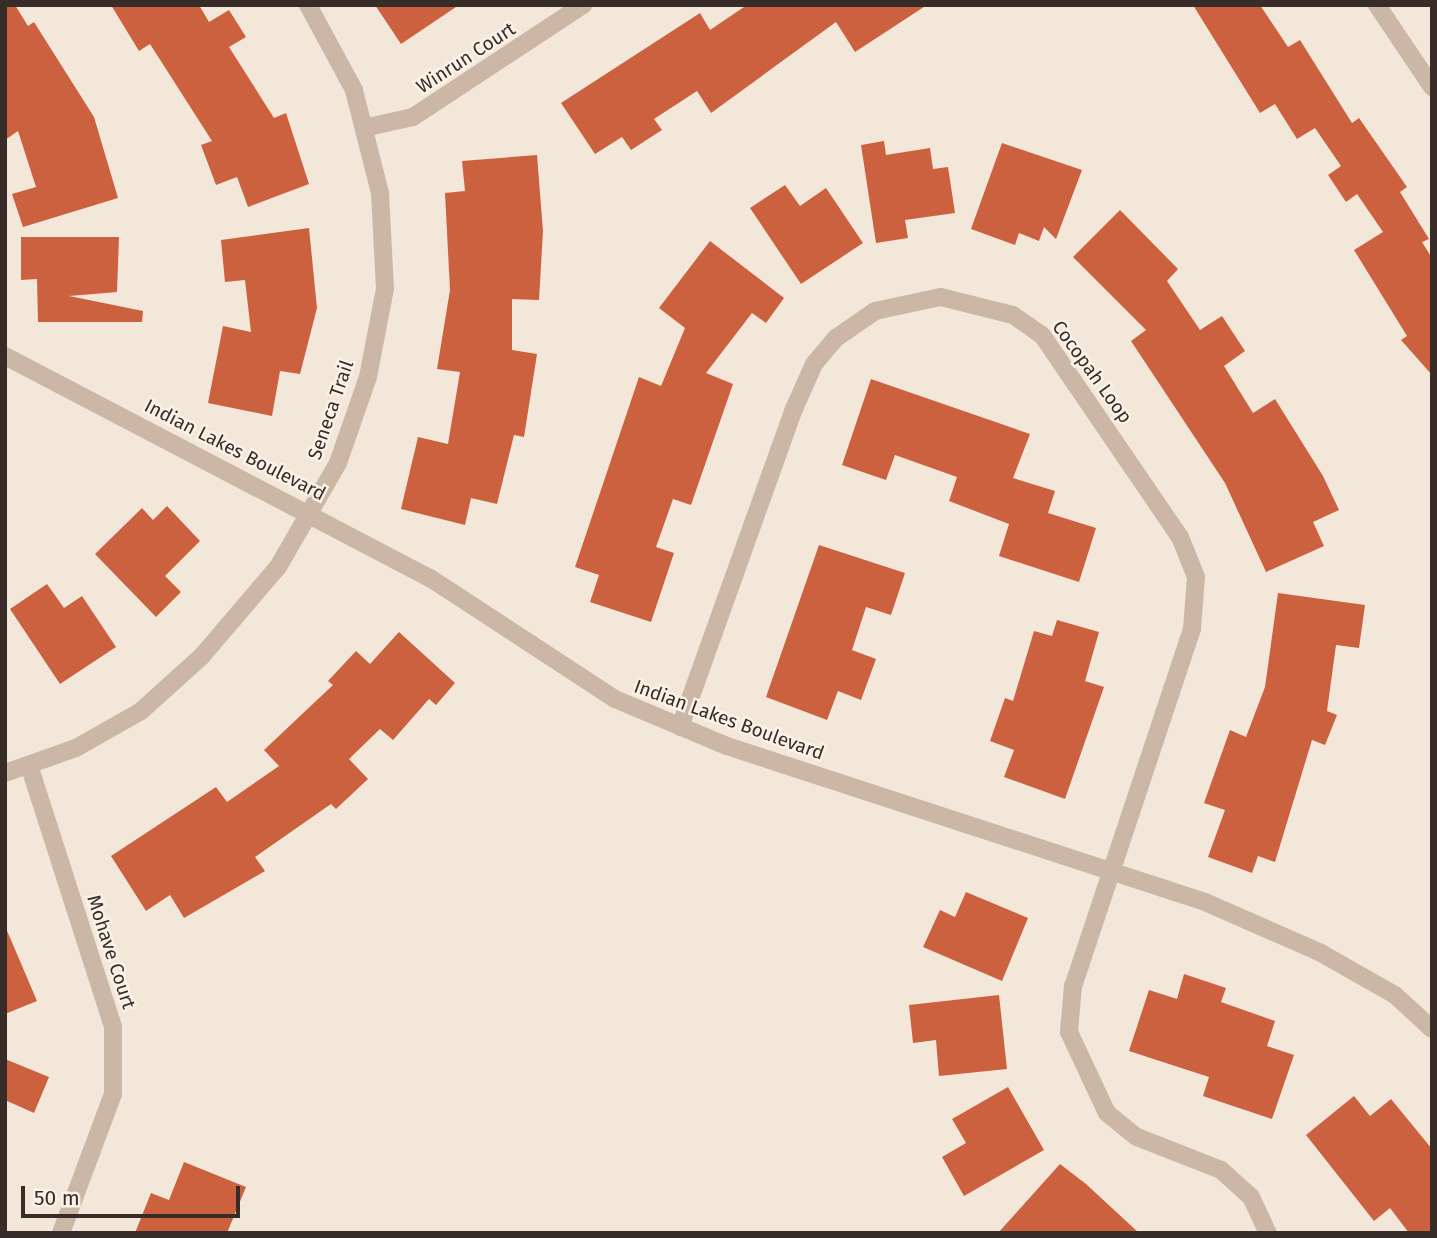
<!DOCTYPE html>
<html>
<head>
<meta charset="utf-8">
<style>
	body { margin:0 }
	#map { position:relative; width:1437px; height:1238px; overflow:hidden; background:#f3e7da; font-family:"Fira Sans",sans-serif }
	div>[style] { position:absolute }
	.building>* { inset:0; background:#cc6140 }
	.street>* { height:18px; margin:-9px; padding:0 9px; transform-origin:9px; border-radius:9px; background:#ccb7a6 }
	span { translate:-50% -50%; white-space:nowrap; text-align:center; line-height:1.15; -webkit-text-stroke:5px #faf1e7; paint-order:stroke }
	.street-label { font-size:19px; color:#372c27 }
	.frame { position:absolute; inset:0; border:7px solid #372c27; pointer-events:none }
	.scale { position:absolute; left:21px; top:1186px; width:219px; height:32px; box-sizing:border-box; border:4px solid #372c27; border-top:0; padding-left:9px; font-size:21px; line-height:24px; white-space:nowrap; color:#372c27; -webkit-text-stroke:5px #faf1e7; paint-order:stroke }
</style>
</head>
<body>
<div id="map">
	<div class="building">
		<i style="clip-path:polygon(5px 5px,15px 5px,28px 26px,34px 22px,94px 117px,118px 198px,23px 227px,12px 194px,36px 187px,18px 131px,5px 140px)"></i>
		<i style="clip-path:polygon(111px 5px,199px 5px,209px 22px,229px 10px,246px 37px,229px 47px,274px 118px,286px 113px,309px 184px,248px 207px,237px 177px,216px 185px,201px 145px,212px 141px,150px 44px,139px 51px)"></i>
		<i style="clip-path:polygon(375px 5px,459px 5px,401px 44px)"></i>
		<i style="clip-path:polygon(747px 5px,927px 5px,855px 52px,836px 22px,711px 113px,697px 91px,654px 119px,662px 130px,631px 150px,622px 137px,595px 154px,561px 103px,700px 13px,710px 30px)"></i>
		<i style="clip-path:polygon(1193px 5px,1260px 5px,1288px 47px,1300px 40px,1352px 123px,1359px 118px,1407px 187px,1400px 192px,1429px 239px,1422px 242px,1432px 258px,1432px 375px,1401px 340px,1407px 336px,1354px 250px,1383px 232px,1357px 194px,1346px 202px,1328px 175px,1341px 166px,1315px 128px,1297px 139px,1275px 104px,1260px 113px)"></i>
		<i style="clip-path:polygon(884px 141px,886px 155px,930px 148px,933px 169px,948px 167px,955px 213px,905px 220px,908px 238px,876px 243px,861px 145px)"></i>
		<i style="clip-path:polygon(1002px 143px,1082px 170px,1056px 239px,1044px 227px,1039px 241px,1019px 233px,1015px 245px,971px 229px)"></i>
		<i style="clip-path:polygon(537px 155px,543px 231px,539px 300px,512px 299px,512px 350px,537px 354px,524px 437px,514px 435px,497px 504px,471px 498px,465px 525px,401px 509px,418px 437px,448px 444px,460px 372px,437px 369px,450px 290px,445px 193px,465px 191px,462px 161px)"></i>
		<i style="clip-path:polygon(785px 185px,800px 206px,826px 188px,863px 243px,801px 284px,750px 208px)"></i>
		<i style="clip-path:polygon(1120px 210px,1178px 269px,1167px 281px,1200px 330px,1222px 316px,1245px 351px,1224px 366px,1253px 413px,1275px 399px,1323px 476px,1339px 510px,1313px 522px,1324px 546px,1266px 572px,1225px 483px,1131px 341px,1146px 330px,1073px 257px)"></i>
		<i style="clip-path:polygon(309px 228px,317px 308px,300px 374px,280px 371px,272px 416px,208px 403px,223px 326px,251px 332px,245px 280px,225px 282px,221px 240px)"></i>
		<i style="clip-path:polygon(21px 237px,119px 237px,117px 292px,69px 296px,143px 311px,142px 322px,38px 322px,37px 279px,21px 280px)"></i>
		<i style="clip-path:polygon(710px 241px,784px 298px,766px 323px,752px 313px,706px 373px,733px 384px,691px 505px,673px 499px,656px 547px,674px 553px,651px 622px,590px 602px,599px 575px,575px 567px,639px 377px,661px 386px,685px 328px,659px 308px)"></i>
		<i style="clip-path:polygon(871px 379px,1030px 434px,1013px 478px,1055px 491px,1048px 513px,1096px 528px,1079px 582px,999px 556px,1009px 524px,949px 501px,957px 477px,895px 455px,886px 480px,842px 465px)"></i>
		<i style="clip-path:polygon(167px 506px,200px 541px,165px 576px,181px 592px,156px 617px,95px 554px,142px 508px,153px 520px)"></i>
		<i style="clip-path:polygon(819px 545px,905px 573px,891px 615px,866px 607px,852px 650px,876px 659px,861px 700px,838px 691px,827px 720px,766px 697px)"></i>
		<i style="clip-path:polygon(47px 584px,64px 608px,82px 596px,116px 647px,60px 684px,10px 609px)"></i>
		<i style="clip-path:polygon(1278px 593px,1365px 605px,1359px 648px,1336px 645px,1327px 711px,1337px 715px,1325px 745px,1312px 740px,1275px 862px,1258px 856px,1252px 873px,1208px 857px,1225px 810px,1204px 803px,1230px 730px,1246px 737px,1265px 687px)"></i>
		<i style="clip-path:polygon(1057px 620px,1099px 632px,1085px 681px,1104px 687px,1065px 799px,1004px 777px,1014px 750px,990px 741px,1005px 698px,1013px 701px,1034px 631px,1052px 636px)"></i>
		<i style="clip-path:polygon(399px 632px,455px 683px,436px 705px,429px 699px,393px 740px,380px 729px,349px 759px,368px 779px,336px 809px,331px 804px,255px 857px,265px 871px,184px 918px,170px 895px,146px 911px,111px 856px,216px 787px,227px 802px,279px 766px,264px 750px,333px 685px,328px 681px,356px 651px,370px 664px)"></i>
		<i style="clip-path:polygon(966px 892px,1028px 918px,1002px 981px,923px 947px,940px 910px,955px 917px)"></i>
		<i style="clip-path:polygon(5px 926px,37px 1001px,5px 1014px)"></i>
		<i style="clip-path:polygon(1184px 974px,1226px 988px,1221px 1002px,1275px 1021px,1267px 1046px,1294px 1055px,1272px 1119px,1203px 1096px,1209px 1077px,1129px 1051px,1149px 990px,1177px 999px)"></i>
		<i style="clip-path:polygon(999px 995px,1007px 1069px,939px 1076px,936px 1040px,913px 1043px,909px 1005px)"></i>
		<i style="clip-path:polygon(5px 1059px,49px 1077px,34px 1113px,5px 1100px)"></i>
		<i style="clip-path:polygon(1008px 1087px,1044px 1150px,964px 1196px,942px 1157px,966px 1143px,952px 1119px)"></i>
		<i style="clip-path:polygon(1354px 1096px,1370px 1116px,1391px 1099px,1432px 1149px,1432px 1233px,1409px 1233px,1390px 1208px,1374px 1221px,1306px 1135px)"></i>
		<i style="clip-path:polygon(184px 1162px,246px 1187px,227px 1233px,135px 1233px,151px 1193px,169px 1200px)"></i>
		<i style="clip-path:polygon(1060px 1164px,1086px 1184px,1139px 1233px,998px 1233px)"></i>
	</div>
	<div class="street">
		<i style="left:1377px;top:5px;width:99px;rotate:56.1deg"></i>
		<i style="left:364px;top:128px;width:50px;rotate:-12.7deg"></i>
		<i style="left:413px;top:117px;width:204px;rotate:-33.4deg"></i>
		<i style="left:5px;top:356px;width:479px;rotate:27.6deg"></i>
		<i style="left:430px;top:578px;width:221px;rotate:33.2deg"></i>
		<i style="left:615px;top:699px;width:121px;rotate:22.8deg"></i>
		<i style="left:727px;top:746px;width:503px;rotate:18.07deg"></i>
		<i style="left:1205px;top:902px;width:127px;rotate:23.7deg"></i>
		<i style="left:1321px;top:953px;width:85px;rotate:29.6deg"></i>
		<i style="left:1395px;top:995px;width:50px;rotate:42.6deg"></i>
		<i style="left:680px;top:727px;width:338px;rotate:-70.3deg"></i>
		<i style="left:794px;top:409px;width:49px;rotate:-66deg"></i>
		<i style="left:814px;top:364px;width:34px;rotate:-50deg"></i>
		<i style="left:836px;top:338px;width:47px;rotate:-34.7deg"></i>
		<i style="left:875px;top:311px;width:67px;rotate:-12deg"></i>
		<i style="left:941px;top:297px;width:74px;rotate:14deg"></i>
		<i style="left:1013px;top:315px;width:35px;rotate:35deg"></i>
		<i style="left:1042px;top:335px;width:245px;rotate:55.7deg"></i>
		<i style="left:1180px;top:537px;width:43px;rotate:68.2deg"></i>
		<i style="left:1196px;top:577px;width:52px;rotate:94.4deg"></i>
		<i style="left:1192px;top:629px;width:376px;rotate:108.4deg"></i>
		<i style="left:1073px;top:986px;width:46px;rotate:95deg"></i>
		<i style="left:1069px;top:1032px;width:89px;rotate:64.9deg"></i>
		<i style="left:1107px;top:1113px;width:38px;rotate:39deg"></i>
		<i style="left:1137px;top:1137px;width:90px;rotate:21.4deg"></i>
		<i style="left:1221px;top:1170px;width:40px;rotate:42deg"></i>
		<i style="left:1251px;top:1197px;width:40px;rotate:65deg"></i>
		<i style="left:29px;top:765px;width:275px;rotate:72.2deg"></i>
		<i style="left:113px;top:1027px;width:67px;rotate:90deg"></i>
		<i style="left:113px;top:1094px;width:148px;rotate:110.5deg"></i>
		<i style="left:5px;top:773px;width:75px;rotate:-19.4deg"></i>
		<i style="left:76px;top:748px;width:75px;rotate:-29.6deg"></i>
		<i style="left:141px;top:711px;width:81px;rotate:-42deg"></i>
		<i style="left:201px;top:657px;width:118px;rotate:-49.5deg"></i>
		<i style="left:278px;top:567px;width:120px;rotate:-60deg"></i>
		<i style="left:338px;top:463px;width:91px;rotate:-70.8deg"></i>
		<i style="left:368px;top:377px;width:90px;rotate:-79.1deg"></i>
		<i style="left:385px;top:289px;width:96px;rotate:-93deg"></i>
		<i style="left:380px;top:193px;width:106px;rotate:-104.2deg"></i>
		<i style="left:354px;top:90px;width:97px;rotate:-118.4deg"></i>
	</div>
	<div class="street-label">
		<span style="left:466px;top:58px;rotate:-33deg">Winrun Court</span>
		<span style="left:1092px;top:372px;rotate:54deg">Cocopah Loop</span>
		<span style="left:331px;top:410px;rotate:-71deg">Seneca Trail</span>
		<span style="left:235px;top:450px;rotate:27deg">Indian Lakes Boulevard</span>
		<span style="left:729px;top:720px;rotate:20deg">Indian Lakes Boulevard</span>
		<span style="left:111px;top:952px;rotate:72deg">Mohave Court</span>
	</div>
	<div class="frame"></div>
	<div class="scale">50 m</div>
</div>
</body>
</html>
